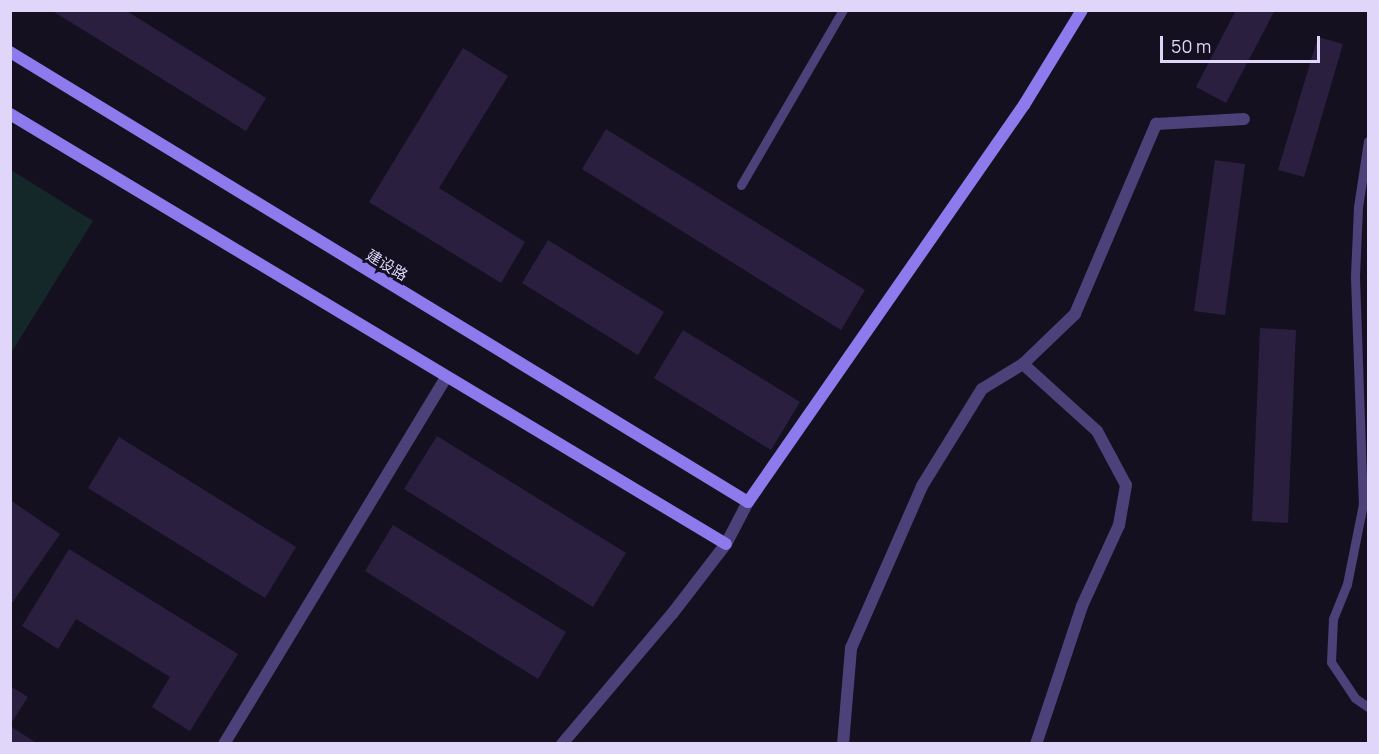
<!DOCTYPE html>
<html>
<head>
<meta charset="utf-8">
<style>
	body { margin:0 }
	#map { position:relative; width:1379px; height:754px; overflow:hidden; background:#151020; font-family:Manrope,"Noto Sans SC",sans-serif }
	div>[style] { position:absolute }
	.green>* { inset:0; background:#142729 }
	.building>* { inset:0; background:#2a1f3f }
	.lane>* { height:9px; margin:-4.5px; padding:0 4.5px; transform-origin:4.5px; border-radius:4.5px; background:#4c4279 }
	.street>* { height:12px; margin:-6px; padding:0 6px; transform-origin:6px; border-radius:6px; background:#4c4279 }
	.secondary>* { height:12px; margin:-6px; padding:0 6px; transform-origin:6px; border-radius:6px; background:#8d7aec }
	span { translate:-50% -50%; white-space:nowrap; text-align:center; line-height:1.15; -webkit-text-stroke:6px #151020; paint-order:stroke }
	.street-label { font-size:15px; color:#dfd6f9 }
	.frame { position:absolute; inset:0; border:12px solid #dfd6f9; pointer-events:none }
	.scale { position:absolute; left:1160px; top:36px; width:160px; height:27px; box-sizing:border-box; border:3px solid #dfd6f9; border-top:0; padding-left:8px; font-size:18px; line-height:21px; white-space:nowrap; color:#dfd6f9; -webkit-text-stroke:4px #151020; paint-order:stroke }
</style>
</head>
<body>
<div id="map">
	<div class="green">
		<i style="clip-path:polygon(11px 170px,93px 221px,11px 353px)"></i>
	</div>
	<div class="building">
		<i style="clip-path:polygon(51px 10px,125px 10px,266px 98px,246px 131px)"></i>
		<i style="clip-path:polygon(1236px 10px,1275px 10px,1226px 103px,1196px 87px)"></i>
		<i style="clip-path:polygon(1318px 37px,1343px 44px,1304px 177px,1278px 170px)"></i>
		<i style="clip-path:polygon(463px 48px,508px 76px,439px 188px,525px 242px,501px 283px,369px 202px)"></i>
		<i style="clip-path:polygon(606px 129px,865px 290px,841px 330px,582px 169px)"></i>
		<i style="clip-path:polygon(1215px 160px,1245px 164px,1225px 315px,1194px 311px)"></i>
		<i style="clip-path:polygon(548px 240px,664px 312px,638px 355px,522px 283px)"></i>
		<i style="clip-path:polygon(1260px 328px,1296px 330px,1288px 523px,1252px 521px)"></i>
		<i style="clip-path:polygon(683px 330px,800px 402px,771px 450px,654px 378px)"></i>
		<i style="clip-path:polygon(437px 436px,626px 553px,593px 607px,404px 489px)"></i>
		<i style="clip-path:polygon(119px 437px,296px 547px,265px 598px,88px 488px)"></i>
		<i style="clip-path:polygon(10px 500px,60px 534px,10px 606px)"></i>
		<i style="clip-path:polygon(393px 525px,566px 632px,538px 679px,365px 571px)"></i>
		<i style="clip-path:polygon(69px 549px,238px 654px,190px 731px,152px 707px,170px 677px,76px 619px,58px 649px,22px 626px)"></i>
		<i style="clip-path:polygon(10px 686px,28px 697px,10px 725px)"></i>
		<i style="clip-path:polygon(10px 726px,38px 744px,10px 744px)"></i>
	</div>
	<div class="lane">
		<i style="left:1368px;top:141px;width:67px;rotate:98.6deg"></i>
		<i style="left:1358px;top:207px;width:70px;rotate:92.5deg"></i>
		<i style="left:1355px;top:277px;width:227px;rotate:88deg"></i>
		<i style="left:1363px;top:504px;width:82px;rotate:101.3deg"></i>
		<i style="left:1347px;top:584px;width:38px;rotate:112deg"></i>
		<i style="left:1333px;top:619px;width:43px;rotate:92.7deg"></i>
		<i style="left:1331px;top:662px;width:43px;rotate:56.3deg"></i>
		<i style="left:1355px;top:698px;width:16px;rotate:35deg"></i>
		<i style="left:741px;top:185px;width:203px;rotate:-59.8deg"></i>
	</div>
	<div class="street">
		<i style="left:1023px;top:364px;width:100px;rotate:42.2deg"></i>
		<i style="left:1097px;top:431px;width:61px;rotate:61.8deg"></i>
		<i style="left:1126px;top:485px;width:41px;rotate:99.9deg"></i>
		<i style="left:1119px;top:525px;width:89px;rotate:114.6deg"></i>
		<i style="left:1082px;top:606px;width:145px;rotate:108.4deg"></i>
		<i style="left:224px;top:744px;width:429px;rotate:-58.8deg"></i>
		<i style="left:562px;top:744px;width:170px;rotate:-49.8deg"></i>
		<i style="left:672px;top:614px;width:88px;rotate:-52.4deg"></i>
		<i style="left:726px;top:544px;width:47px;rotate:-62.4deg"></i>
		<i style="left:843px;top:744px;width:96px;rotate:-85.2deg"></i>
		<i style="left:851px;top:648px;width:177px;rotate:-66.3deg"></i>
		<i style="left:922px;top:486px;width:114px;rotate:-58.3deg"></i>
		<i style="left:982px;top:389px;width:48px;rotate:-31.4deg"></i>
		<i style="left:1023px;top:364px;width:72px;rotate:-43.9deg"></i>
		<i style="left:1075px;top:314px;width:207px;rotate:-66.9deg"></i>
		<i style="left:1156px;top:124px;width:88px;rotate:-3.3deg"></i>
	</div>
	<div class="secondary">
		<i style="left:10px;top:52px;width:864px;rotate:31.37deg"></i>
		<i style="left:748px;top:502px;width:484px;rotate:-55.2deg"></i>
		<i style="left:1024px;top:105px;width:111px;rotate:-58.6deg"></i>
		<i style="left:10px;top:114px;width:835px;rotate:30.99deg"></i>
	</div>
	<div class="street-label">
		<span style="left:387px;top:265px;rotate:31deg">建设路</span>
	</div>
	<div class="frame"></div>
	<div class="scale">50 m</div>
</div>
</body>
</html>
